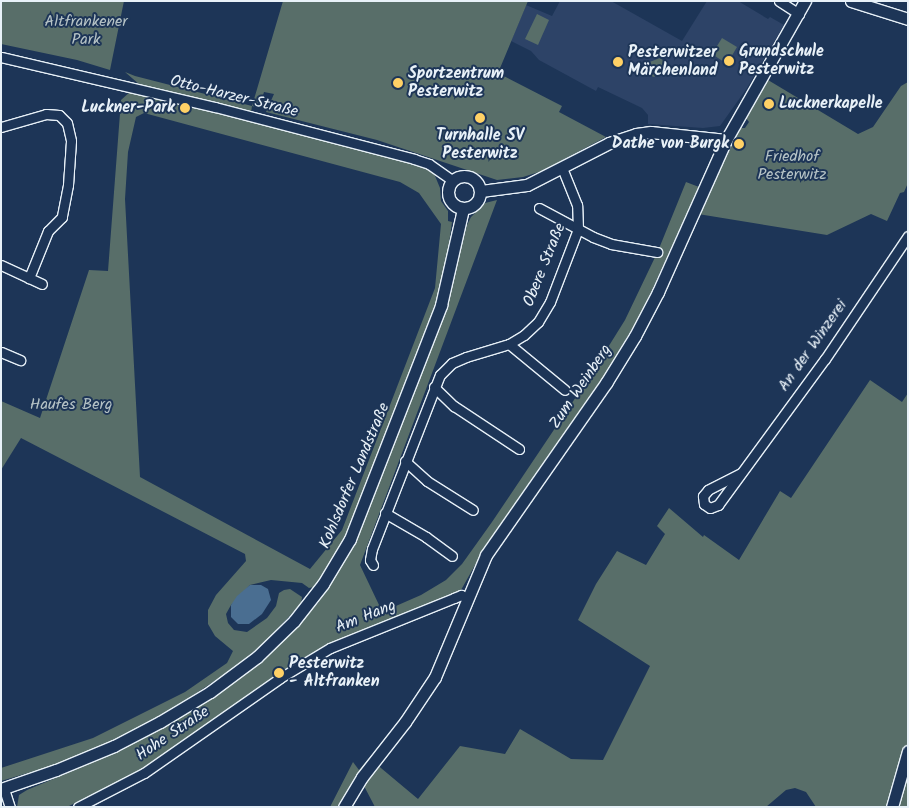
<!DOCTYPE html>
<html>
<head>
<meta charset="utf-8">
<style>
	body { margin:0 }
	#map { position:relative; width:909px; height:808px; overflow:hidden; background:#1d3557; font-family:Kalam,sans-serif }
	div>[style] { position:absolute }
	.built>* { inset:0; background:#2d4367 }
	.green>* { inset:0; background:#586e69 }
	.water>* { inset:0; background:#4a6e91 }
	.roads { filter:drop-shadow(1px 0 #e8f1f8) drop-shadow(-1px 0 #e8f1f8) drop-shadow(0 1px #e8f1f8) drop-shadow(0 -1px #e8f1f8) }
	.minor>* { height:9px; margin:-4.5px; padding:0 4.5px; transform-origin:4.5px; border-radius:4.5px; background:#1d3557 }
	.tertiary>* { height:11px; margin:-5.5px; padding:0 5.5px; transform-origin:5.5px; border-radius:5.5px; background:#1d3557 }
	.tertiary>.ring { margin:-5.5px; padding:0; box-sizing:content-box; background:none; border:11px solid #1d3557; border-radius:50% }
	.dots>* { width:14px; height:14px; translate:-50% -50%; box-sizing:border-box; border:2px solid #1d3557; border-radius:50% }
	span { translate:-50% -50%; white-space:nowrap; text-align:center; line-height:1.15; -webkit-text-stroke:4px #1d3557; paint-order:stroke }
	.park-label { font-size:16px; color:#b6c3c6 }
	.poi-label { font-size:16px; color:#e8f1f8; font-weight:700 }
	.left { translate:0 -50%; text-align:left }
	.right { translate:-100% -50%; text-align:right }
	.street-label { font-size:16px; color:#e8f1f8 }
	.frame { position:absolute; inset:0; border:2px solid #e8f1f8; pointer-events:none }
</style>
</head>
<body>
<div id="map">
	<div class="built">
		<i style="clip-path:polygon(560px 1px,611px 1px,682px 41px,707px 1px,738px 1px,768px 19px,770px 17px,784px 25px,747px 88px,720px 126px,703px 128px,648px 124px,648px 115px,642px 108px,598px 87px,596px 91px,539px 60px,531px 51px,511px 41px,526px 5px,552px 16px)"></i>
	</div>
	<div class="green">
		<i style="clip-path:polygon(1px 1px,124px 1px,110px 70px,77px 60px,1px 44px)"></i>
		<i style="clip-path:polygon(283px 1px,528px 1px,498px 73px,562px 106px,559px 112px,606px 137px,542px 171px,523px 177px,497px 180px,377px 140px,266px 112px,274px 94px,264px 92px,259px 108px,252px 106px,251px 113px,140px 85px,125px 72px,135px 76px,252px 106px)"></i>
		<i style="clip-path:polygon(537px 14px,549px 20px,538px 45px,525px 39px)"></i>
		<i style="clip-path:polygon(722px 38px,737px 47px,727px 64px,712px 54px)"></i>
		<i style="clip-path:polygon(660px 58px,665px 62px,665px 68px,654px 77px,649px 75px,645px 72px,647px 63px)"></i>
		<i style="clip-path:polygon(768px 80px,858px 134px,873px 127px,901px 86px,908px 82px,908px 183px,904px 192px,900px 193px,887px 221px,871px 214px,827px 235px,698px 214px,729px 149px,740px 128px,745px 128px,749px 122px,746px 118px)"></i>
		<i style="clip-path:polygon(evenodd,131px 91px,370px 151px,433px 171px,440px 188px,441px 201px,448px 211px,448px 221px,452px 222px,445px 272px,435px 305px,345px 538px,320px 579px,314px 587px,309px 588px,302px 583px,271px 580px,250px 585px,231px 605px,226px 614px,228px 623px,234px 630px,247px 632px,267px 618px,276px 606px,279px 593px,284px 590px,290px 589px,302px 597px,301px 604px,263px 644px,234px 668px,162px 716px,97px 749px,55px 765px,1px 781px,1px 768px,93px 738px,185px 692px,227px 663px,233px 651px,215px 636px,208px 624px,208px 610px,216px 595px,246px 561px,245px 554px,21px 438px,1px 470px,1px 401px,40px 418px,89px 270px,108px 271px,121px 100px,131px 91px,144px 113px,400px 182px,419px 193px,441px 224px,435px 288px,342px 530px,310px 569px,140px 477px,125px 199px,128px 152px,136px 117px,144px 113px)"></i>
		<i style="clip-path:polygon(686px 182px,699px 187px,642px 312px,599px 385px,483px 551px,461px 590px,447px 599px,361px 631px,143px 769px,67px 807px,17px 807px,19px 795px,27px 790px,120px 751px,212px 698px,278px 645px,318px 603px,350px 553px,363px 524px,444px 315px,467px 225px,471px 217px,485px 203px,497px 200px,360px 565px,380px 607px,389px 609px,421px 595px,446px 580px,462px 564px,492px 522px,592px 373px,625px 320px,658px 251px)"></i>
		<i style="clip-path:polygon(870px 380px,902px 402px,908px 393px,908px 807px,816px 807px,806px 792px,795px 788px,786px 790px,766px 807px,375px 807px,364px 786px,351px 807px,330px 807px,353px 762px,359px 770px,369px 758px,418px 799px,460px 746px,505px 754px,520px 729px,571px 759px,603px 760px,650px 666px,578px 620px,596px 584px,617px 551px,646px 565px,665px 534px,657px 526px,669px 508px,703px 537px,704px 535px,739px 560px,780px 491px,791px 498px)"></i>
	</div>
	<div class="water">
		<i style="clip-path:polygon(250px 585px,261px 585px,268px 589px,271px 600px,262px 614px,249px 624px,238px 624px,231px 617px,231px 605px,237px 596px)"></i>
	</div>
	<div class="roads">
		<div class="minor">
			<i style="left:779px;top:1px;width:24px;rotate:33deg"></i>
			<i style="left:1px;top:57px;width:220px;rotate:13.2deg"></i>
			<i style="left:215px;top:107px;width:206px;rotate:14.6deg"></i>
			<i style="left:414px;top:159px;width:16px;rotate:18deg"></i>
			<i style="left:429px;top:164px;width:29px;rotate:35deg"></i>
			<i style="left:1px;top:127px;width:47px;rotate:-16.1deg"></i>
			<i style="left:46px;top:114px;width:13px;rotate:4deg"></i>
			<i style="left:59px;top:115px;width:11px;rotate:45deg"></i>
			<i style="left:67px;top:123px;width:18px;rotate:77deg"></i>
			<i style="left:71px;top:141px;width:44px;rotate:93.9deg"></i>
			<i style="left:68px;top:185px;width:33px;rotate:101deg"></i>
			<i style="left:62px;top:217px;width:20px;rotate:135deg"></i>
			<i style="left:48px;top:231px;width:51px;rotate:112deg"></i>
			<i style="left:539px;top:208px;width:61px;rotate:28.2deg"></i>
			<i style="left:593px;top:237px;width:19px;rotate:21deg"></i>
			<i style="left:611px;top:244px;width:47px;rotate:9.9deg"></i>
			<i style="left:1px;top:265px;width:45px;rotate:24.9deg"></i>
			<i style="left:509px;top:344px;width:72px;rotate:39.4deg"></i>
			<i style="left:1px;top:352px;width:21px;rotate:23deg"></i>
			<i style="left:434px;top:387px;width:28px;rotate:44deg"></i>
			<i style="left:454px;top:406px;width:78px;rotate:33.5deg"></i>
			<i style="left:405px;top:461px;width:30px;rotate:42deg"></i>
			<i style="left:427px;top:481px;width:54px;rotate:32.2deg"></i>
			<i style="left:741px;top:473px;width:37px;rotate:153deg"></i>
			<i style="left:708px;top:490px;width:8px;rotate:130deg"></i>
			<i style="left:703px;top:496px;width:8px;rotate:83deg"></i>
			<i style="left:704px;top:504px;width:7px;rotate:34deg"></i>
			<i style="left:710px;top:508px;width:9px;rotate:-21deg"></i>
			<i style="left:718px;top:505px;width:181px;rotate:-53.8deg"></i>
			<i style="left:825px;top:359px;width:148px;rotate:-56deg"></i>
			<i style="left:385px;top:513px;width:48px;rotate:30.3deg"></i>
			<i style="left:426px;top:537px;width:32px;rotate:36deg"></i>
			<i style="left:373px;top:565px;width:6px;rotate:-121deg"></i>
			<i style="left:370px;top:560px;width:11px;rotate:-80deg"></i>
			<i style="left:372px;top:549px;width:187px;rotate:-68.7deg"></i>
			<i style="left:440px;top:375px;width:17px;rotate:-45deg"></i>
			<i style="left:452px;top:363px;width:15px;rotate:-23deg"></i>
			<i style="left:466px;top:357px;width:45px;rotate:-16.8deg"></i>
			<i style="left:509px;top:344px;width:17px;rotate:-31deg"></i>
			<i style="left:524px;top:335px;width:19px;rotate:-43deg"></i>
			<i style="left:538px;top:322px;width:23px;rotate:-59deg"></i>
			<i style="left:550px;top:302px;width:78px;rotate:-69deg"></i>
			<i style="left:578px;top:229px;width:24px;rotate:-92deg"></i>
			<i style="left:577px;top:205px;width:40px;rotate:-112deg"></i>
			<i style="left:4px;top:789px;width:19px;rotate:72deg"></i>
			<i style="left:78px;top:807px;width:74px;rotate:-27.3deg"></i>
			<i style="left:144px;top:773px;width:166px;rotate:-34.9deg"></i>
			<i style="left:280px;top:678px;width:58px;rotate:-31deg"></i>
			<i style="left:330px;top:648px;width:134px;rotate:-22deg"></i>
			<i style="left:454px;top:598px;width:8px;rotate:-23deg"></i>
			<i style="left:461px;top:595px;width:7px;rotate:27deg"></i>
		</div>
		<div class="tertiary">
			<i style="left:851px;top:1px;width:60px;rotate:17.5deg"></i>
			<i class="ring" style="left:448px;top:176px;width:21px;height:21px"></i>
			<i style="left:481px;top:191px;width:46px;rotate:-7.4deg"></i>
			<i style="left:527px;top:185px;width:92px;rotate:-27.1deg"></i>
			<i style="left:609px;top:143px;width:28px;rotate:-18deg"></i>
			<i style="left:636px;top:134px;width:15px;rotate:-8deg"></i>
			<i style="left:651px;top:132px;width:75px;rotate:6.1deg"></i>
			<i style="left:1px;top:789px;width:58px;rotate:-19.1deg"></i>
			<i style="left:56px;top:770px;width:63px;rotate:-22.5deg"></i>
			<i style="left:114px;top:746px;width:52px;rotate:-27.6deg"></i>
			<i style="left:160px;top:722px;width:58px;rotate:-31deg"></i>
			<i style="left:210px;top:692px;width:59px;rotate:-36.7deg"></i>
			<i style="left:257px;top:657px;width:52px;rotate:-44.2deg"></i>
			<i style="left:294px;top:621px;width:47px;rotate:-51.9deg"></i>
			<i style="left:323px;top:584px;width:52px;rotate:-59deg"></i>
			<i style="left:350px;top:539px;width:251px;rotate:-68.7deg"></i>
			<i style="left:441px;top:305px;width:98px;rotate:-77.1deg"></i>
			<i style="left:344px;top:807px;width:35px;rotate:-59deg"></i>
			<i style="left:362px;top:777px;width:70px;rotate:-52deg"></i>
			<i style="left:405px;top:722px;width:54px;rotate:-56.3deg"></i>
			<i style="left:435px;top:677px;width:132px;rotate:-67.3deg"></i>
			<i style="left:486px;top:555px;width:210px;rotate:-55.1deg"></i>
			<i style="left:606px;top:383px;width:55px;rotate:-58.3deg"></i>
			<i style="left:635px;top:336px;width:50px;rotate:-62.4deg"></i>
			<i style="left:658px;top:292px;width:167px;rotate:-65.9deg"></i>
			<i style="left:726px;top:140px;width:160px;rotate:-60.4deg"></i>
			<i style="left:892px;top:807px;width:58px;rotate:-74.1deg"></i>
		</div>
	</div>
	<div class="dots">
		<i style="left:729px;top:61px;background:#ffd166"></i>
		<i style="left:618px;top:62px;background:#ffd166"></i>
		<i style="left:398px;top:83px;background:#ffd166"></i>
		<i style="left:769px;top:104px;background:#ffd166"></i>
		<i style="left:185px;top:108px;background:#ffd166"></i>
		<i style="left:480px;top:118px;background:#ffd166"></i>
		<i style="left:739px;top:144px;background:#ffd166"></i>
		<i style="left:279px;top:673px;background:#ffd166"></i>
	</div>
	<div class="park-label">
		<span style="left:86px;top:31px">Altfrankener<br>Park</span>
		<span style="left:792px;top:166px">Friedhof<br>Pesterwitz</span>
		<span style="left:71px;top:405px">Haufes Berg</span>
	</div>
	<div class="poi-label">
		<span class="left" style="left:739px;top:61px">Grundschule<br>Pesterwitz</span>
		<span class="left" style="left:628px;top:62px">Pesterwitzer<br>Märchenland</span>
		<span class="left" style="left:408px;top:83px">Sportzentrum<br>Pesterwitz</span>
		<span class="left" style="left:779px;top:104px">Lucknerkapelle</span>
		<span class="right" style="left:175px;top:108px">Luckner-Park</span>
		<span style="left:480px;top:145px">Turnhalle SV<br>Pesterwitz</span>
		<span class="right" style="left:729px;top:144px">Dathe von Burgk</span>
		<span class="left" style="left:289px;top:673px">Pesterwitz<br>- Altfranken</span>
	</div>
	<div class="street-label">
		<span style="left:234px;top:97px;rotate:14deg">Otto-Harzer-Straße</span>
		<span style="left:545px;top:265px;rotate:-68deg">Obere Straße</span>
		<span style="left:813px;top:346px;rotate:-55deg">An der Winzerei</span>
		<span style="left:581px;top:387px;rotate:-56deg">Zum Weinberg</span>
		<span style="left:355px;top:476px;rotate:-67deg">Kohlsdorfer Landstraße</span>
		<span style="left:366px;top:617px;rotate:-22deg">Am Hang</span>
		<span style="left:173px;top:734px;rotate:-34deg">Hohe Straße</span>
	</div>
	<div class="frame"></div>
</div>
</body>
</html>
